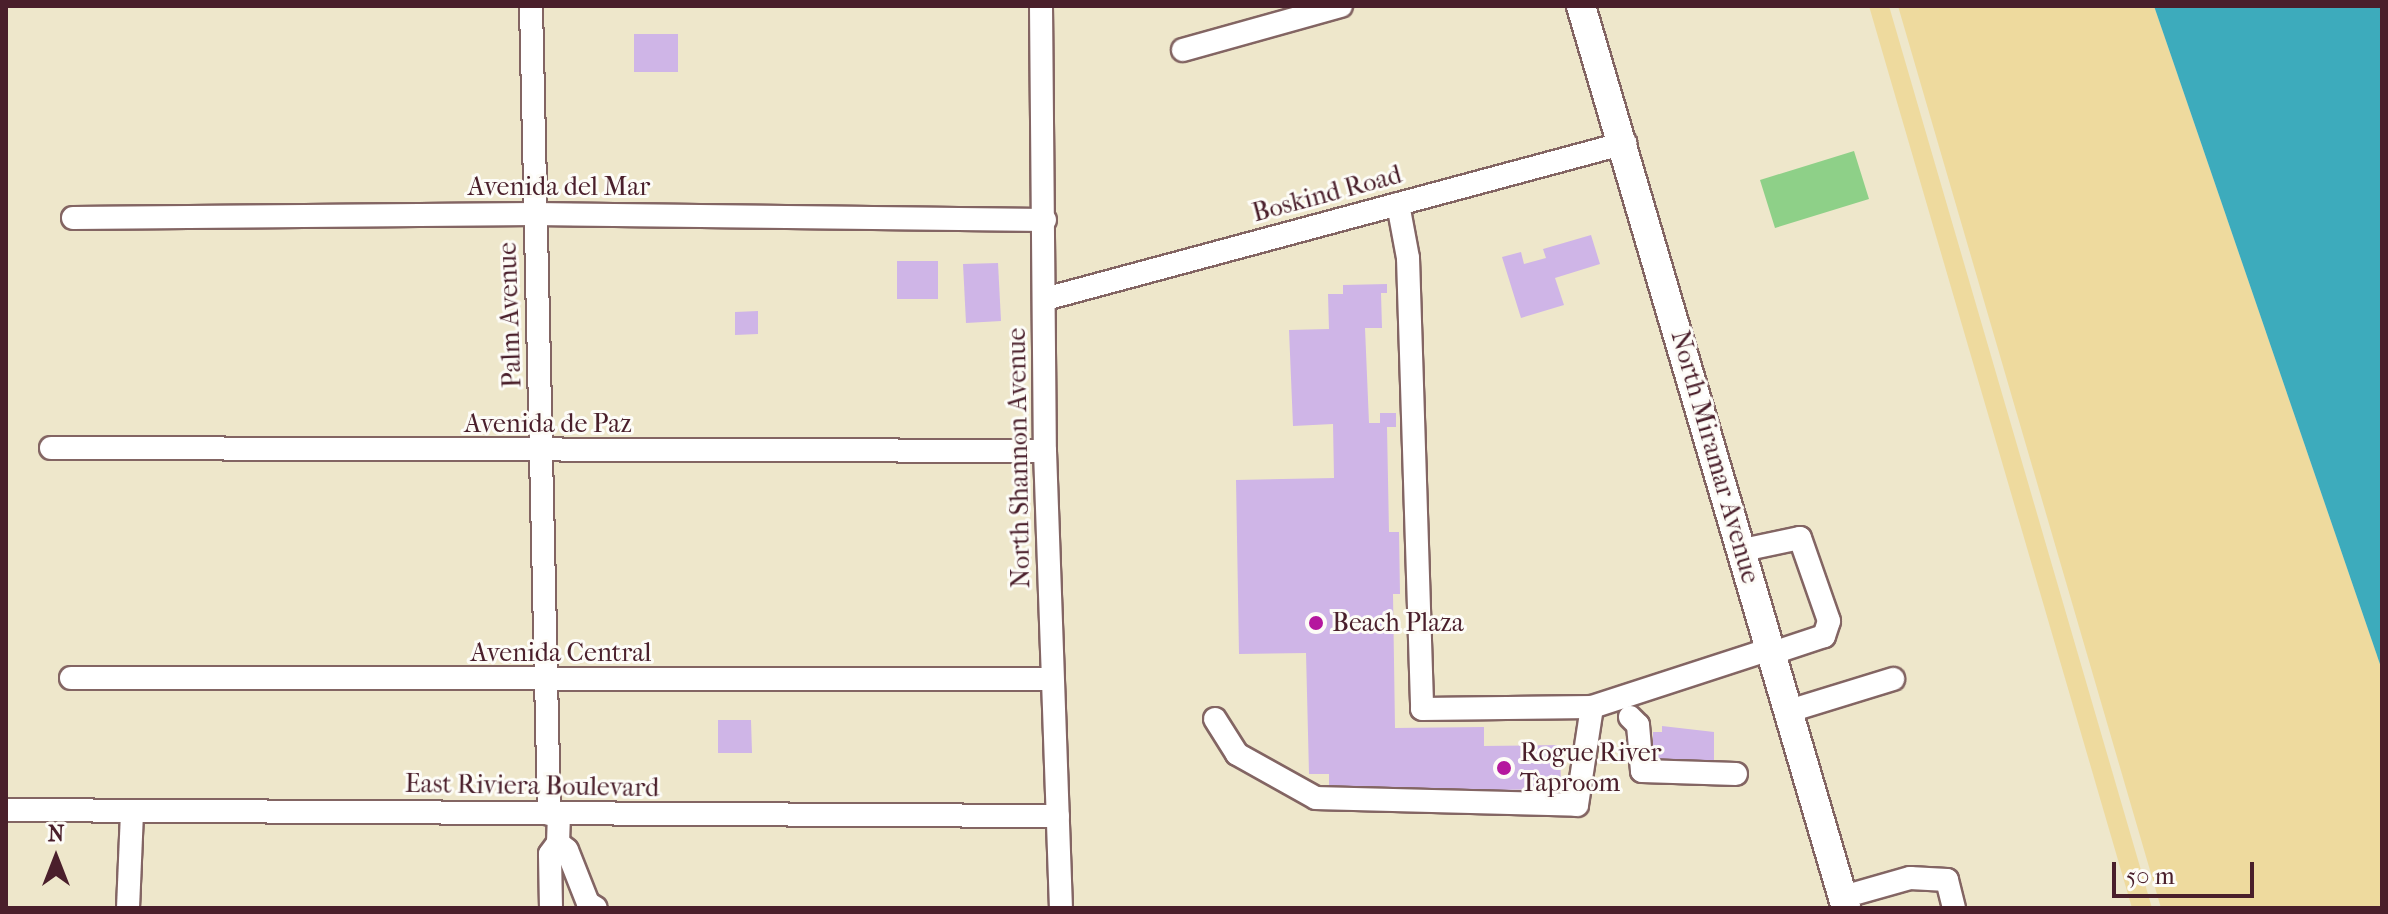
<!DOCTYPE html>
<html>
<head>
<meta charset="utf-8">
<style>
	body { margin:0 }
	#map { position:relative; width:2388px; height:914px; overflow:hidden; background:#eee7cb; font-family:"IM FELL French Canon",serif }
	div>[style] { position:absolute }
	.green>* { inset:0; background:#8ed088 }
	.sand>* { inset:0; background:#eeda9e }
	.water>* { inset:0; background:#3dabbc }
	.building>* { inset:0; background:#cfb5e7 }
	.roads { filter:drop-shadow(2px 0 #836563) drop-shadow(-2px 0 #836563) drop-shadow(0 2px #836563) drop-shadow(0 -2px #836563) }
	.minor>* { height:22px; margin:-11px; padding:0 11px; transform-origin:11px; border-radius:11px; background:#fff }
	.major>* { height:28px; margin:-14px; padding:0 14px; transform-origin:14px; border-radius:14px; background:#fff }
	.dots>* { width:22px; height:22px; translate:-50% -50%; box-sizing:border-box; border:4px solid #fdfcf7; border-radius:50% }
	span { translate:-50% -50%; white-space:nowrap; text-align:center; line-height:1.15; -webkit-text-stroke:6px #fdfcf7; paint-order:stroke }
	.street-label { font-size:26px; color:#4a1f2b }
	.poi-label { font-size:26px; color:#4a1f2b }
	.left { translate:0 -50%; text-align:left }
	.frame { position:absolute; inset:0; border:8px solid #4a1f2b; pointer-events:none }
	.north { position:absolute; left:16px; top:818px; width:80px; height:80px; -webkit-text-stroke:6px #fdfcf7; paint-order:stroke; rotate:0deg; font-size:22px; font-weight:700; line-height:32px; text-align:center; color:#4a1f2b }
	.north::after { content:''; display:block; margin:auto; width:28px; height:36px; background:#4a1f2b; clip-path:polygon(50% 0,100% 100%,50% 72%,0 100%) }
	.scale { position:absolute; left:2112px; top:862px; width:142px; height:36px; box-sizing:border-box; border:4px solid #4a1f2b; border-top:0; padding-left:10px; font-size:24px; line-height:28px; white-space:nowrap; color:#4a1f2b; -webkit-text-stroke:6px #fdfcf7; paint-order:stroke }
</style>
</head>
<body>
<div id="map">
	<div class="green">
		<i style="clip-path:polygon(1854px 151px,1869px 199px,1775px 228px,1760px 180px)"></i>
	</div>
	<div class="sand">
		<i style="clip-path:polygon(1869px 6px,1889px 6px,2152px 908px,2132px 908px)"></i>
		<i style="clip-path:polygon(1898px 6px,2154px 6px,2382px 670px,2382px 908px,2161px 908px)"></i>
	</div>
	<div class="water">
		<i style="clip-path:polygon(2154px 6px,2382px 6px,2382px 670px)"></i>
	</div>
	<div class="building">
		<i style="clip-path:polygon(634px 34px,678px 34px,678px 72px,634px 72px)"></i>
		<i style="clip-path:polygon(1591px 235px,1600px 264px,1555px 278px,1564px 305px,1521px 318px,1502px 257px,1521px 252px,1524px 264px,1546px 258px,1543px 249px)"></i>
		<i style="clip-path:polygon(897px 261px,938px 261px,938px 299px,897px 299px)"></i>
		<i style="clip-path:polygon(998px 263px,1001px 321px,966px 323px,963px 264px)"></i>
		<i style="clip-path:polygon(1387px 284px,1387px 293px,1381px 293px,1382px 328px,1365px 328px,1369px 423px,1380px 423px,1380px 413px,1396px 413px,1396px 427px,1387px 427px,1389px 532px,1399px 532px,1400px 594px,1393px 594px,1395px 728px,1484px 727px,1484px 746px,1560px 745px,1561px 789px,1329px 793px,1329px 774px,1309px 774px,1306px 653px,1239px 654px,1236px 480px,1334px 478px,1333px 424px,1293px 426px,1289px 330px,1329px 329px,1328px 294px,1343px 294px,1343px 285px)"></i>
		<i style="clip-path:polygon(758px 311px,758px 334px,735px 335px,735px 312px)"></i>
		<i style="clip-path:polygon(718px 720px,751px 720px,752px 753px,718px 753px)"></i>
		<i style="clip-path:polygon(1662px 726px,1714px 732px,1714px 766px,1653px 765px,1653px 732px,1662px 732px)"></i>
	</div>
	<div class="roads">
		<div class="minor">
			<i style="left:531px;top:6px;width:808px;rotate:88.72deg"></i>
			<i style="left:1041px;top:6px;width:445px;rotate:89.5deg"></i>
			<i style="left:1045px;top:451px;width:457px;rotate:88deg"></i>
			<i style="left:1183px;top:50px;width:164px;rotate:-15.6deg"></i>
			<i style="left:1398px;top:204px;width:55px;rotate:79.5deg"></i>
			<i style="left:1408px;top:258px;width:451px;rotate:88.2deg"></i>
			<i style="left:1422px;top:709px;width:170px;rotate:-0.7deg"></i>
			<i style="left:1592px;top:707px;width:188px;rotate:-18deg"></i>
			<i style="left:73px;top:218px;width:462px;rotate:-0.5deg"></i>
			<i style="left:535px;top:214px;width:510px;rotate:0.67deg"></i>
			<i style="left:1045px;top:299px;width:601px;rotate:-15.05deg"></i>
			<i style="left:51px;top:448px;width:994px;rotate:0.17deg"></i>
			<i style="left:1743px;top:550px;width:58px;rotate:-11.9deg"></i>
			<i style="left:1800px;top:538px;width:88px;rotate:70.7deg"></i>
			<i style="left:1829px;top:621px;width:16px;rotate:108deg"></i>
			<i style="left:1824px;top:636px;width:54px;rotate:161.6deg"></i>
			<i style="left:71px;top:678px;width:981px;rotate:0.06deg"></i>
			<i style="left:1789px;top:711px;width:109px;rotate:-17.1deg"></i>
			<i style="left:1630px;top:717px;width:11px;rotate:45deg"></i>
			<i style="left:1638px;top:725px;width:46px;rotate:85deg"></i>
			<i style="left:1642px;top:771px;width:94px;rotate:1.8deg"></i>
			<i style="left:1215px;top:719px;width:41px;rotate:57.8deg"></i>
			<i style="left:1237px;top:754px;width:90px;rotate:29.1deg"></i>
			<i style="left:1316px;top:798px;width:261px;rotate:1.5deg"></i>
			<i style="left:1577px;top:805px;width:99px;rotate:-81.3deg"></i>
			<i style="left:6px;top:810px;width:1052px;rotate:0.33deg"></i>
			<i style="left:558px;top:843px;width:11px;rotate:38deg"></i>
			<i style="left:567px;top:850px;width:57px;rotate:68.4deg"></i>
			<i style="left:588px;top:903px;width:9px;rotate:32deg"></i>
			<i style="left:1843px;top:897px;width:70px;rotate:-15.8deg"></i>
			<i style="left:1910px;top:878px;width:37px;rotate:3deg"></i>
			<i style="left:1947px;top:880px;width:29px;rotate:76deg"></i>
			<i style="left:128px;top:908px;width:97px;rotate:-87.6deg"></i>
			<i style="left:551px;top:908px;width:54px;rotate:-91.1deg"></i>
			<i style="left:550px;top:854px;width:14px;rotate:-54deg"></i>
			<i style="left:558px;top:843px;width:29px;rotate:-88deg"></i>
		</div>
		<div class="major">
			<i style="left:1581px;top:6px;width:940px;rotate:73.63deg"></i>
		</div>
	</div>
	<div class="dots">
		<i style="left:1316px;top:623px;background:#b5179e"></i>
		<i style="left:1504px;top:768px;background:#b5179e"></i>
	</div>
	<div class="street-label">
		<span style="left:559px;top:187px">Avenida del Mar</span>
		<span style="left:1327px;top:194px;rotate:-15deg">Boskind Road</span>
		<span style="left:510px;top:315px;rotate:-92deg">Palm Avenue</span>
		<span style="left:548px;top:424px">Avenida de Paz</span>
		<span style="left:1715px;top:457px;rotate:74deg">North Miramar Avenue</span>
		<span style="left:1019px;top:458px;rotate:-91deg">North Shannon Avenue</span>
		<span style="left:561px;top:653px">Avenida Central</span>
		<span style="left:532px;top:786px;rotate:1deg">East Riviera Boulevard</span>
	</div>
	<div class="poi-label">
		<span class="left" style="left:1332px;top:623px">Beach Plaza</span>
		<span class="left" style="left:1520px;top:768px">Rogue River<br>Taproom</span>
	</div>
	<div class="frame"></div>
	<div class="north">N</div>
	<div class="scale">50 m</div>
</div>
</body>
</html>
